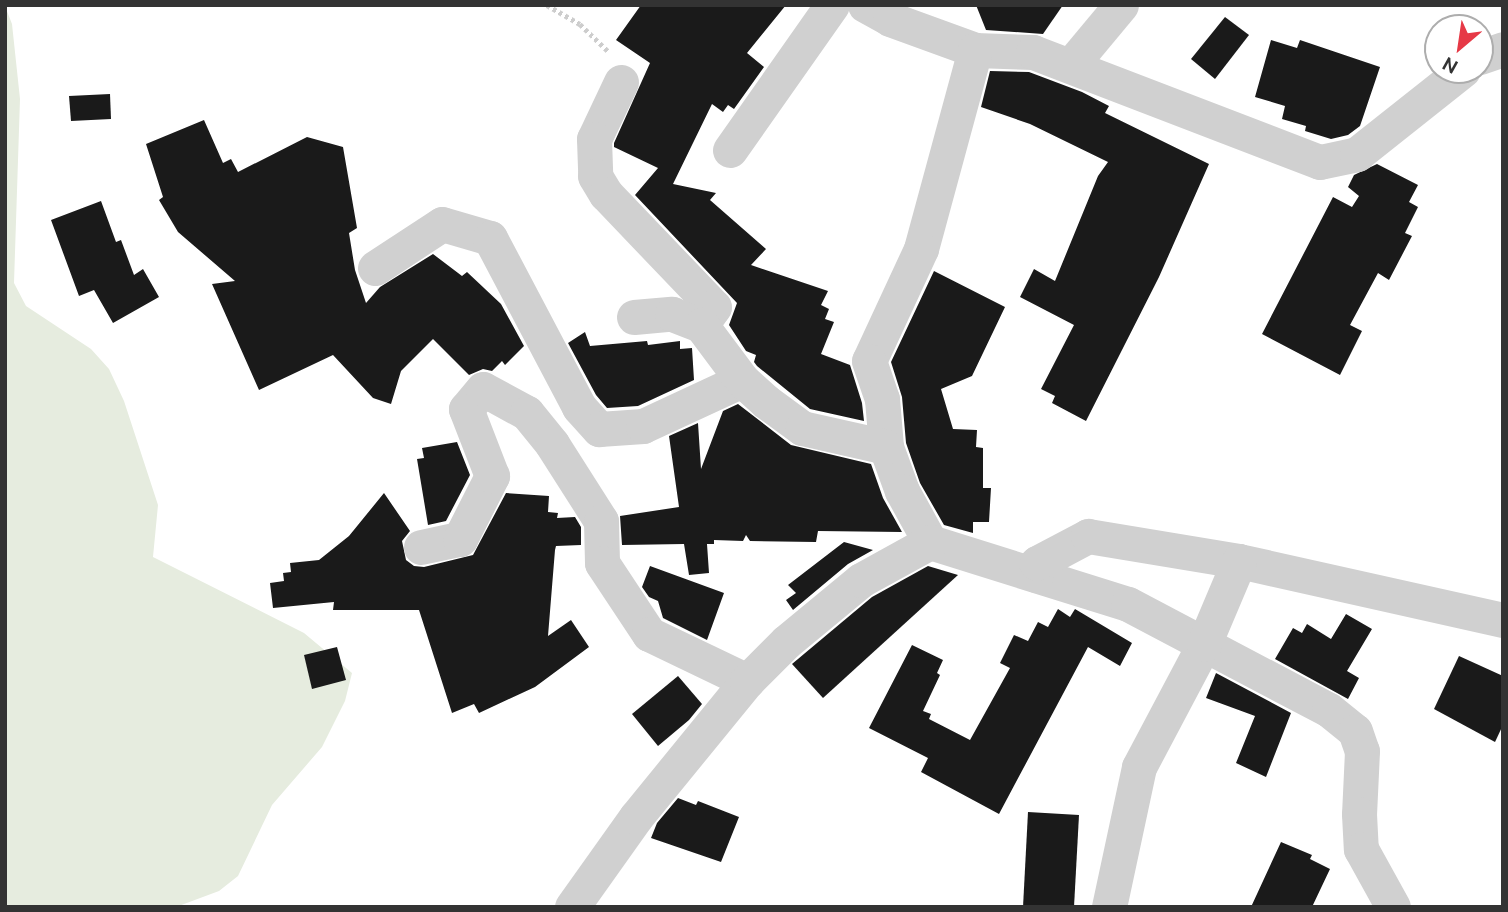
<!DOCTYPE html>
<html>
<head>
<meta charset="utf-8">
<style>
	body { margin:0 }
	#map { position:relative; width:1508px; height:912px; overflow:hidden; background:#fff; font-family:Ubuntu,sans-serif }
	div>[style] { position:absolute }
	.green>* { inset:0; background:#e6ecdf }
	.building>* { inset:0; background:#1a1a1a }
	.path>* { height:4.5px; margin-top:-2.25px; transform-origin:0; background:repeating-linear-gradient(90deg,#cdcdcd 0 3.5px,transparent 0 7px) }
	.minor>* { height:35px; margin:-17.5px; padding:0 17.5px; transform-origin:17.5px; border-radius:17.5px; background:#d0d0d0 }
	span { translate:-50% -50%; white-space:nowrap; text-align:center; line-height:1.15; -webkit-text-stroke:7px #fff; paint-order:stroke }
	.frame { position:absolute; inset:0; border:7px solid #333; pointer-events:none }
	.north { position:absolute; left:1424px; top:14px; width:70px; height:70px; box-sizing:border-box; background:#fff; border:2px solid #adadad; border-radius:50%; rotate:209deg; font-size:19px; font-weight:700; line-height:28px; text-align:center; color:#333 }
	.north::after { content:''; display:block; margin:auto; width:24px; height:32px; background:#e63946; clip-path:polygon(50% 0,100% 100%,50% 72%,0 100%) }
</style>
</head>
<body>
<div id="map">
	<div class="green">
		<i style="clip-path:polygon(5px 6px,12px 24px,20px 99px,14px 283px,26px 306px,91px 349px,109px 369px,124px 401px,158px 505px,153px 557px,304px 633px,352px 673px,345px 701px,322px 747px,272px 805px,238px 876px,219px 891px,176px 907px,5px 907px)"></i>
	</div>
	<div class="building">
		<i style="clip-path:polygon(641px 5px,786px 5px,747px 53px,764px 67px,734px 109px,728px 105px,723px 112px,712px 104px,673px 184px,716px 193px,710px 200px,766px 249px,751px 265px,828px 291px,821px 305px,829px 309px,825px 319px,834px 322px,821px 354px,850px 365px,862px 403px,864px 421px,810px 409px,757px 366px,754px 362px,756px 355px,746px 351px,729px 325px,737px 303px,635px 195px,658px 168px,614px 147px,614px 143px,650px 63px,616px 40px)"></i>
		<i style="clip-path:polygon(976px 5px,1063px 5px,1043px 34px,986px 30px)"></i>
		<i style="clip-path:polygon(1225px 17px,1249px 35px,1215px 79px,1191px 59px)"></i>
		<i style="clip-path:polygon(1271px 40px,1297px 48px,1300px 40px,1380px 67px,1360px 126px,1348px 135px,1331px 139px,1305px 131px,1306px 126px,1282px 119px,1285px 106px,1255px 97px)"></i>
		<i style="clip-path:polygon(990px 71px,1029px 72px,1082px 92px,1109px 106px,1105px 113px,1209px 164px,1159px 277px,1086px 421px,1052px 403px,1055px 396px,1041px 389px,1074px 325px,1020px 297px,1034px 269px,1055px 281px,1098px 176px,1108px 162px,1030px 124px,981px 107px)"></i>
		<i style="clip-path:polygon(110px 94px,111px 119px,71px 121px,69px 96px)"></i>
		<i style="clip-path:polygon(204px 120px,223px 163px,231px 159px,238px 172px,307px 137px,343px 147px,357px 228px,349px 233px,355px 270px,366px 303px,380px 287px,433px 254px,462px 276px,467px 272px,501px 304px,524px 346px,505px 365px,502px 361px,492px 371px,483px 369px,469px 375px,433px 339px,401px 371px,391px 404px,373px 398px,333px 355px,259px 390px,212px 284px,235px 281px,178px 232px,159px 200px,163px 197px,146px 144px)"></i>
		<i style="clip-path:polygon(1377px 164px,1418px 185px,1409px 202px,1418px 207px,1405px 233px,1412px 236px,1389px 280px,1378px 273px,1350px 325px,1362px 331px,1340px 375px,1262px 334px,1333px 197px,1352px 207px,1359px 196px,1348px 187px,1354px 175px)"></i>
		<i style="clip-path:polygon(101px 201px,116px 242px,121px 240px,134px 275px,143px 269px,159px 297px,113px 323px,94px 290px,79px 296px,51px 220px)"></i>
		<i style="clip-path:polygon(934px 271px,1005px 307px,972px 376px,941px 389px,953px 429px,977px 430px,976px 447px,983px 448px,983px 488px,991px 488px,989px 522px,973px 522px,973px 533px,944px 525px,920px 483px,906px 443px,902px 397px,891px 362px)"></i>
		<i style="clip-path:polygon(585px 332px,590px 346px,647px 341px,648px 345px,680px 341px,680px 349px,692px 348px,694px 380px,638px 406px,607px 408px,596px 395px,568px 343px)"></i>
		<i style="clip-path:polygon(738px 404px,791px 445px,871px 464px,883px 498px,902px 532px,818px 531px,816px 542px,750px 541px,746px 535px,743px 541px,714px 540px,714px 544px,707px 544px,709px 573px,689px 575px,684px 544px,622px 545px,620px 516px,679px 507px,669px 436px,698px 423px,701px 469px,723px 411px)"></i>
		<i style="clip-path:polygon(457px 442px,470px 475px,446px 521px,428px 525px,417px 459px,424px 458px,422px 448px)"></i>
		<i style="clip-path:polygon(384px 493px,410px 531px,402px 541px,406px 560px,414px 566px,424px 567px,473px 555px,506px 493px,549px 496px,548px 512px,558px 513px,557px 518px,575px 517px,581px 527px,581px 545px,556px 546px,555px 550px,548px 636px,571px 620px,589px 647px,535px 687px,479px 713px,474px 704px,452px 713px,419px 610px,333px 610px,334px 602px,273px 608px,270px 583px,284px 581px,283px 573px,291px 572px,290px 563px,319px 560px,349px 536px)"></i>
		<i style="clip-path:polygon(844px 542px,873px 550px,848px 564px,793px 610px,786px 600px,796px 593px,788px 585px)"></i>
		<i style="clip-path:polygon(650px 566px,724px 593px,707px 640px,663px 618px,658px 601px,649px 597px,642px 587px)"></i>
		<i style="clip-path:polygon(928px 566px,958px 575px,823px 698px,792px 664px,872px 597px)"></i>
		<i style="clip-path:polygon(1058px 609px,1070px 617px,1075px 609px,1132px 643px,1120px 666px,1088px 647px,999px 814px,921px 772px,928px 758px,869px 728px,912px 645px,943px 660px,937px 673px,940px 675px,923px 711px,931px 714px,929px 719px,970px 740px,1010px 668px,1000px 663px,1014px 635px,1028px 641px,1038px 622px,1048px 627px)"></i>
		<i style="clip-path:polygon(1346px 614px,1372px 629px,1347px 671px,1359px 678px,1348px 699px,1275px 659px,1293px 628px,1302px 633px,1307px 624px,1331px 639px)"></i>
		<i style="clip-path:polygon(337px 647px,346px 680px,312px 689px,304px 655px)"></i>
		<i style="clip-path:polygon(1459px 656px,1503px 676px,1503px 725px,1495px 742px,1434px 709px)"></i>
		<i style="clip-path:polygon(1216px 673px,1291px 713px,1266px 777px,1236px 763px,1255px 716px,1206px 698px)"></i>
		<i style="clip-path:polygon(678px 676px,702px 704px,689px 720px,658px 746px,632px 714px)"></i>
		<i style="clip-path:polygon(678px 798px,696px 805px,698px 801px,739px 817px,721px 862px,651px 838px,657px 823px)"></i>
		<i style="clip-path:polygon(1028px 812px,1079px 815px,1074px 907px,1023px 907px)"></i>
		<i style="clip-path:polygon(1281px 842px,1312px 855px,1310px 859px,1330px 869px,1312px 907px,1251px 907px)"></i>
	</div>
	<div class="path">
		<i style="left:547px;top:5px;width:38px;rotate:30deg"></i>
		<i style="left:580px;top:24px;width:39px;rotate:44deg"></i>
	</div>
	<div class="minor">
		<i style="left:865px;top:5px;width:29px;rotate:29deg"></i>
		<i style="left:890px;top:19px;width:90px;rotate:20deg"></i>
		<i style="left:975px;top:50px;width:58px;rotate:2deg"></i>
		<i style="left:1033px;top:52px;width:307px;rotate:21deg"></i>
		<i style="left:1320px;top:162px;width:38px;rotate:-12deg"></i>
		<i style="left:1357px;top:154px;width:135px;rotate:-38.4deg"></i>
		<i style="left:975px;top:50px;width:206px;rotate:105.2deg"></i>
		<i style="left:921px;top:249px;width:123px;rotate:114.9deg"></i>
		<i style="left:869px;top:361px;width:40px;rotate:71.1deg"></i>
		<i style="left:882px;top:399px;width:48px;rotate:85.2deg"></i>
		<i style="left:886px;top:447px;width:47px;rotate:70deg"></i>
		<i style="left:902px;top:491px;width:58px;rotate:61.2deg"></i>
		<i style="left:930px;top:542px;width:207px;rotate:17.4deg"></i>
		<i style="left:1128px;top:604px;width:227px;rotate:27.8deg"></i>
		<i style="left:1329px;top:710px;width:33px;rotate:39deg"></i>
		<i style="left:1355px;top:731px;width:21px;rotate:71deg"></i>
		<i style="left:1362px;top:751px;width:63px;rotate:92.7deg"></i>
		<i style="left:1359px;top:814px;width:35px;rotate:87deg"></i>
		<i style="left:1361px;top:849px;width:66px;rotate:61.1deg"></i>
		<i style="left:1480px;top:57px;width:24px;rotate:-19deg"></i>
		<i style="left:1071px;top:65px;width:78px;rotate:-50.2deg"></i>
		<i style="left:621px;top:82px;width:63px;rotate:115.3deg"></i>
		<i style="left:594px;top:139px;width:37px;rotate:88deg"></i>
		<i style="left:595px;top:176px;width:21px;rotate:59deg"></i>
		<i style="left:606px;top:194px;width:156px;rotate:46.3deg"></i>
		<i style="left:714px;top:307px;width:22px;rotate:126deg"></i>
		<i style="left:730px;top:150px;width:177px;rotate:-54.9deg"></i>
		<i style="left:375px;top:268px;width:80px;rotate:-33.3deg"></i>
		<i style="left:442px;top:224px;width:50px;rotate:16.3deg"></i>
		<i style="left:490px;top:238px;width:191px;rotate:62.2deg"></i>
		<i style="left:579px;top:407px;width:30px;rotate:48deg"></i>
		<i style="left:599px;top:429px;width:44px;rotate:-3.9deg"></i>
		<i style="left:643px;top:426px;width:109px;rotate:-24.9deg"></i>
		<i style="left:742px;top:380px;width:31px;rotate:42deg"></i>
		<i style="left:765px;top:401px;width:46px;rotate:36.1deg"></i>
		<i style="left:802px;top:428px;width:86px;rotate:12.7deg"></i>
		<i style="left:634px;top:317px;width:38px;rotate:-5deg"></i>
		<i style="left:672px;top:314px;width:31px;rotate:21deg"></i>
		<i style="left:701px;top:325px;width:69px;rotate:53.3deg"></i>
		<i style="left:421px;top:547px;width:40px;rotate:-12deg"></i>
		<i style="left:460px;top:539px;width:71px;rotate:-63.1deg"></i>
		<i style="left:492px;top:476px;width:72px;rotate:-111.2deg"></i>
		<i style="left:466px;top:409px;width:26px;rotate:-50deg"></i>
		<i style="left:483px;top:389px;width:50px;rotate:28.6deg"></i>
		<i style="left:527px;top:413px;width:40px;rotate:51deg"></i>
		<i style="left:552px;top:444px;width:91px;rotate:57.5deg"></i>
		<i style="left:601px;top:521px;width:42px;rotate:88.6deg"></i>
		<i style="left:602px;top:563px;width:85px;rotate:56.5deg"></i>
		<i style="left:649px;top:634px;width:109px;rotate:25.6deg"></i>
		<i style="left:1036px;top:575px;width:12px;rotate:-85deg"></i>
		<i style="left:1037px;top:563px;width:58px;rotate:-27.9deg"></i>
		<i style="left:1088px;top:536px;width:153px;rotate:9.4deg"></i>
		<i style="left:1239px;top:561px;width:271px;rotate:12.6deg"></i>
		<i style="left:572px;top:907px;width:110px;rotate:-54.6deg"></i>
		<i style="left:636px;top:817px;width:176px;rotate:-50.8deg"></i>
		<i style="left:747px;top:681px;width:55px;rotate:-45deg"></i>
		<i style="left:786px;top:642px;width:97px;rotate:-39.6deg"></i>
		<i style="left:861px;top:580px;width:79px;rotate:-28.8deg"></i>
		<i style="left:1109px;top:907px;width:143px;rotate:-77.9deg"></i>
		<i style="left:1139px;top:767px;width:139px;rotate:-62.1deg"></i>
		<i style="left:1204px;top:644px;width:90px;rotate:-67.1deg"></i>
	</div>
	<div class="frame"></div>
	<div class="north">N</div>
</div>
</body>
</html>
